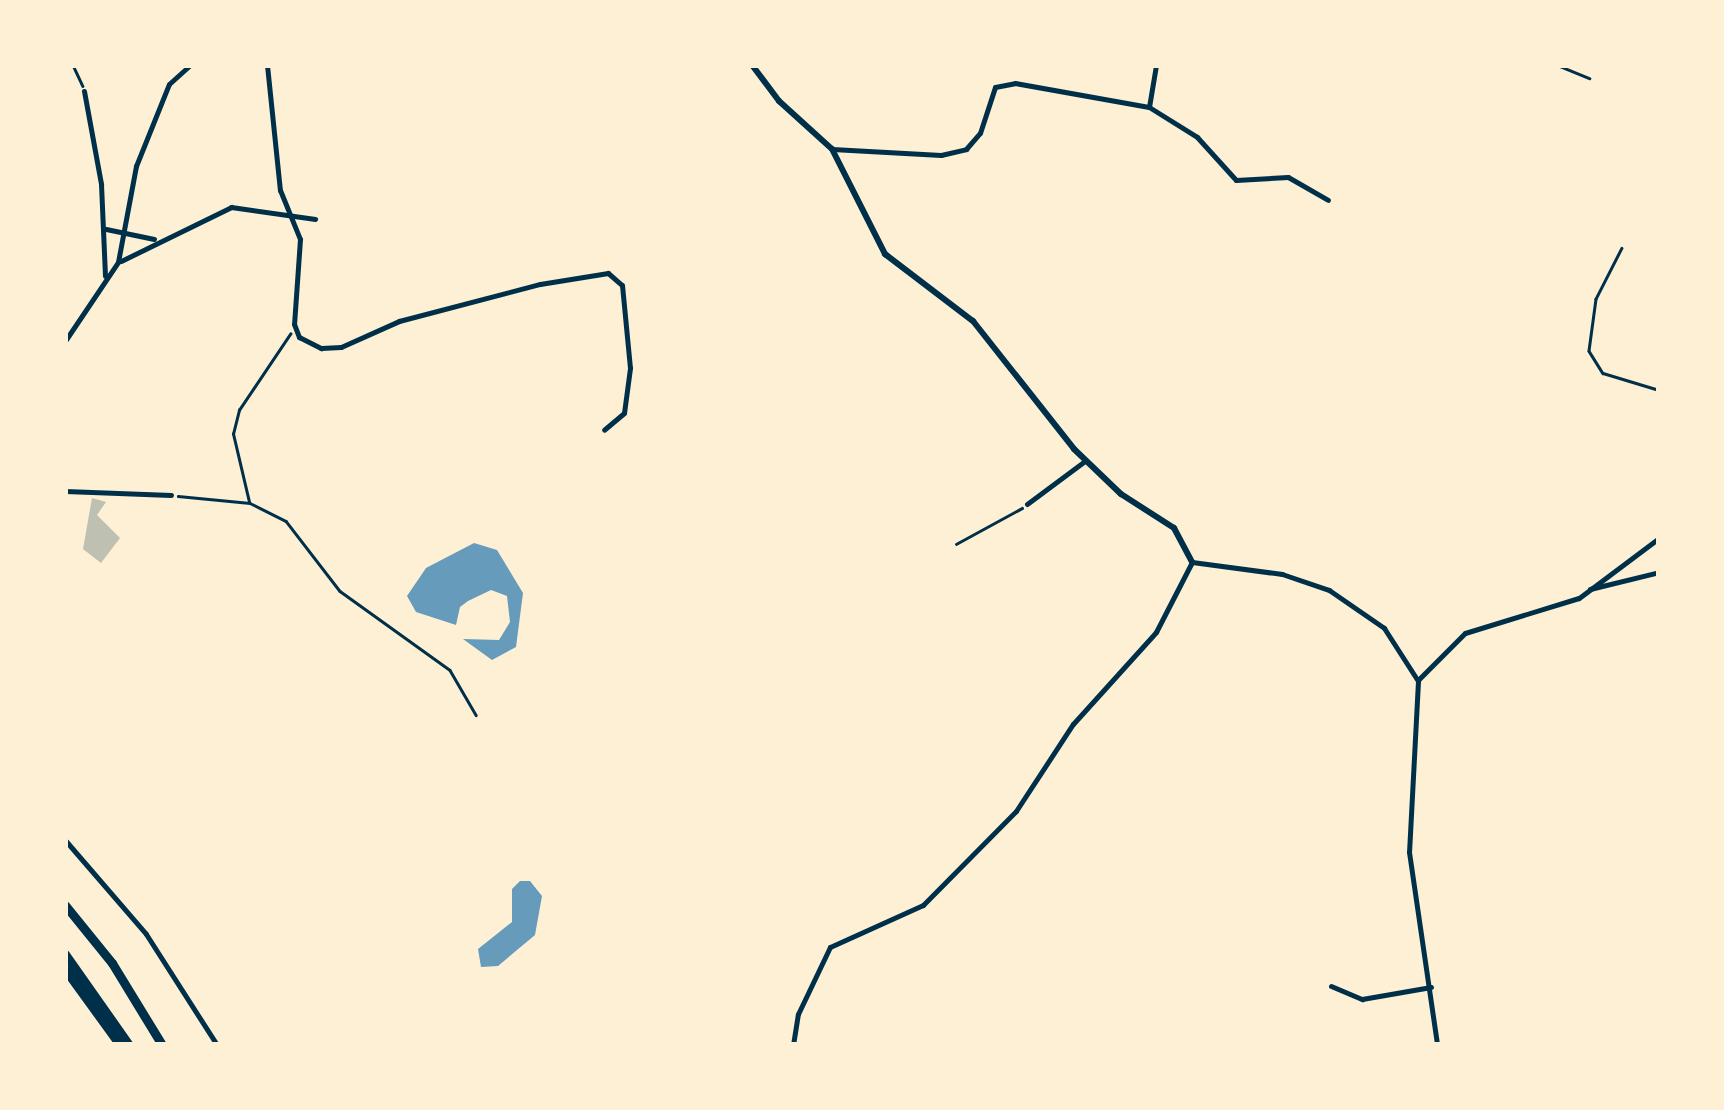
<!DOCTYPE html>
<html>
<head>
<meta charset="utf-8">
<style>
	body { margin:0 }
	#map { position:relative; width:1724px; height:1110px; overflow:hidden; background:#fdf0d5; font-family:Mulish,sans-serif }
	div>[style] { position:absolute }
	.water>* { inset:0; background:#669bbc }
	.building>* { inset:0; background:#bec0b2 }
	.path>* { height:2.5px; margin:-1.25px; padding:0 1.25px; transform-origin:1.25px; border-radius:1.25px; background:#003049 }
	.minor>* { height:5px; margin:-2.5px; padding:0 2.5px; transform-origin:2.5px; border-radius:2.5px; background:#003049 }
	.tertiary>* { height:6px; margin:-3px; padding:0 3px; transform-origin:3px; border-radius:3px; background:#003049 }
	.motorway>* { height:9px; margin:-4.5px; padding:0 4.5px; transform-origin:4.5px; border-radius:4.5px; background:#003049 }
	span { translate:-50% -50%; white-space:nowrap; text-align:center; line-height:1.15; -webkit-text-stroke:8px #fdf0d5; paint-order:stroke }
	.frame { position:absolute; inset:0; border:68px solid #fdf0d5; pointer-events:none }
</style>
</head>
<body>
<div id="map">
	<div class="water">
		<i style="clip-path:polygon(474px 543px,497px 550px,523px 593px,516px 647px,492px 660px,463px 639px,499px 640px,510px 622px,507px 596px,491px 590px,468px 601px,460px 607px,456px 625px,416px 612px,407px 596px,426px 568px)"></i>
		<i style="clip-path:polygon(520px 881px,530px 881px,542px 896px,535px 935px,498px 966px,481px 967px,478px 949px,512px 922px,512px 889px)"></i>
	</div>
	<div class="building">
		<i style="clip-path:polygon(92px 498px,106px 502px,97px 515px,120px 538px,101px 563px,83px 549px)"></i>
	</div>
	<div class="path">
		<i style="left:73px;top:65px;width:23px;rotate:65deg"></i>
		<i style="left:1557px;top:65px;width:35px;rotate:22deg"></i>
		<i style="left:1622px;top:248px;width:57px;rotate:117deg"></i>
		<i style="left:1596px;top:299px;width:52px;rotate:97.7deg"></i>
		<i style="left:1589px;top:351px;width:26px;rotate:58deg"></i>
		<i style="left:1603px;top:373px;width:59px;rotate:16.9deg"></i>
		<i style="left:178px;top:496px;width:72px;rotate:5.6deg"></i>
		<i style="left:250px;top:503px;width:40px;rotate:26.6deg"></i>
		<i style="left:286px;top:521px;width:88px;rotate:52.4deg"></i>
		<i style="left:340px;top:591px;width:135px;rotate:35.7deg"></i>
		<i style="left:450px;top:670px;width:52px;rotate:60deg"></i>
		<i style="left:249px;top:502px;width:70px;rotate:-103.2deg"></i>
		<i style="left:233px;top:434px;width:25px;rotate:-76deg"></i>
		<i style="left:239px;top:410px;width:92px;rotate:-56.1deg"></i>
		<i style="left:956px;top:544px;width:75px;rotate:-28.6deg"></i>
	</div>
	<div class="minor">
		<i style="left:267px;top:65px;width:126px;rotate:84.1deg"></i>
		<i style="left:280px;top:190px;width:53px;rotate:67.8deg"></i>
		<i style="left:300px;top:239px;width:85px;rotate:94deg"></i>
		<i style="left:294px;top:324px;width:14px;rotate:69deg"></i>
		<i style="left:299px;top:337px;width:25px;rotate:27deg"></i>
		<i style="left:321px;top:348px;width:20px;rotate:-3deg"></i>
		<i style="left:341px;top:347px;width:64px;rotate:-24.1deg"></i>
		<i style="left:399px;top:321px;width:146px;rotate:-14.7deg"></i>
		<i style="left:540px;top:284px;width:69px;rotate:-9.2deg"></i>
		<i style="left:608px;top:273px;width:18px;rotate:41deg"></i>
		<i style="left:622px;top:285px;width:83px;rotate:84.5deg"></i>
		<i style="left:630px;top:368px;width:45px;rotate:97.6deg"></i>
		<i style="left:624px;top:413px;width:26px;rotate:140deg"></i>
		<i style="left:84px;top:91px;width:95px;rotate:79.6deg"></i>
		<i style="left:101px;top:184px;width:92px;rotate:87.5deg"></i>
		<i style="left:1149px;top:107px;width:43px;rotate:-80.5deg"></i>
		<i style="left:832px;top:149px;width:109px;rotate:3.2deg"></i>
		<i style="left:941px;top:155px;width:26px;rotate:-13deg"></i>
		<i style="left:966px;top:149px;width:21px;rotate:-49deg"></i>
		<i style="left:980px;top:133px;width:48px;rotate:-71.9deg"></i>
		<i style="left:995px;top:87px;width:20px;rotate:-11deg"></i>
		<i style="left:1015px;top:83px;width:136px;rotate:10.2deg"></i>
		<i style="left:1149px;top:107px;width:57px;rotate:32deg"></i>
		<i style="left:1197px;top:137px;width:58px;rotate:47.8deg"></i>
		<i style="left:1236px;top:180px;width:52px;rotate:-3.3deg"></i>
		<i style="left:1288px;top:177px;width:46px;rotate:29.9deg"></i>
		<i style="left:106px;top:229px;width:49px;rotate:11.8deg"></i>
		<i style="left:121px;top:261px;width:123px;rotate:-26.1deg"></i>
		<i style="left:231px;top:207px;width:85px;rotate:8.1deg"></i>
		<i style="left:65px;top:341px;width:95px;rotate:-56.1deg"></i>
		<i style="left:118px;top:262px;width:98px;rotate:-79.4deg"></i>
		<i style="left:136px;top:166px;width:88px;rotate:-68.1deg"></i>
		<i style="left:169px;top:84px;width:28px;rotate:-42deg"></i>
		<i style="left:65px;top:491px;width:106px;rotate:2.2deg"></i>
		<i style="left:1027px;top:504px;width:72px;rotate:-36.6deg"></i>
		<i style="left:1590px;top:589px;width:71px;rotate:-13.8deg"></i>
		<i style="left:1418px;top:680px;width:66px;rotate:-45deg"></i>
		<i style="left:1465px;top:633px;width:119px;rotate:-17.1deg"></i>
		<i style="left:1579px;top:598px;width:100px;rotate:-36.9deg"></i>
		<i style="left:65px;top:840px;width:124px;rotate:49.2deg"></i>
		<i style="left:146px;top:934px;width:132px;rotate:57.4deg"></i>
		<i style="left:1331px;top:986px;width:34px;rotate:23deg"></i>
		<i style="left:1362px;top:999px;width:70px;rotate:-9.9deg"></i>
		<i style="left:793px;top:1045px;width:31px;rotate:-81deg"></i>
		<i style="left:798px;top:1014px;width:74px;rotate:-64.5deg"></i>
		<i style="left:830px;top:947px;width:102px;rotate:-24.3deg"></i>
		<i style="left:923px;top:905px;width:132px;rotate:-45.3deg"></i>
		<i style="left:1016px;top:811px;width:104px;rotate:-56.8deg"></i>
		<i style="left:1073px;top:724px;width:124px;rotate:-47.9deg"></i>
		<i style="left:1156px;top:632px;width:79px;rotate:-62.8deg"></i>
		<i style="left:1192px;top:562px;width:91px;rotate:7.6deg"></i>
		<i style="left:1282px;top:574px;width:50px;rotate:18.8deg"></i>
		<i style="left:1329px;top:590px;width:67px;rotate:34.6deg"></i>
		<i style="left:1384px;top:628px;width:63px;rotate:57.3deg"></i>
		<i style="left:1418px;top:681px;width:171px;rotate:93deg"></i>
		<i style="left:1409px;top:852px;width:195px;rotate:81.7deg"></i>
	</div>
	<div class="tertiary">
		<i style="left:752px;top:65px;width:45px;rotate:53.1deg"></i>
		<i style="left:779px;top:101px;width:72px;rotate:42.2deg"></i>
		<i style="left:832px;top:149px;width:118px;rotate:63.2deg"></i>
		<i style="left:885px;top:254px;width:111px;rotate:37.3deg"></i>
		<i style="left:973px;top:321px;width:163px;rotate:51.7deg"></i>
		<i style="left:1074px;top:449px;width:65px;rotate:43.8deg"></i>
		<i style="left:1121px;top:494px;width:63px;rotate:32.7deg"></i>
		<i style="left:1174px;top:528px;width:38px;rotate:62deg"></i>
	</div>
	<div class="motorway">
		<i style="left:65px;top:905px;width:75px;rotate:51deg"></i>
		<i style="left:112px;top:963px;width:96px;rotate:58.6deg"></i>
		<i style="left:65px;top:954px;width:111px;rotate:54.9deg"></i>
		<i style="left:65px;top:969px;width:94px;rotate:54.1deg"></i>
	</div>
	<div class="frame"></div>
</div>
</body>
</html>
